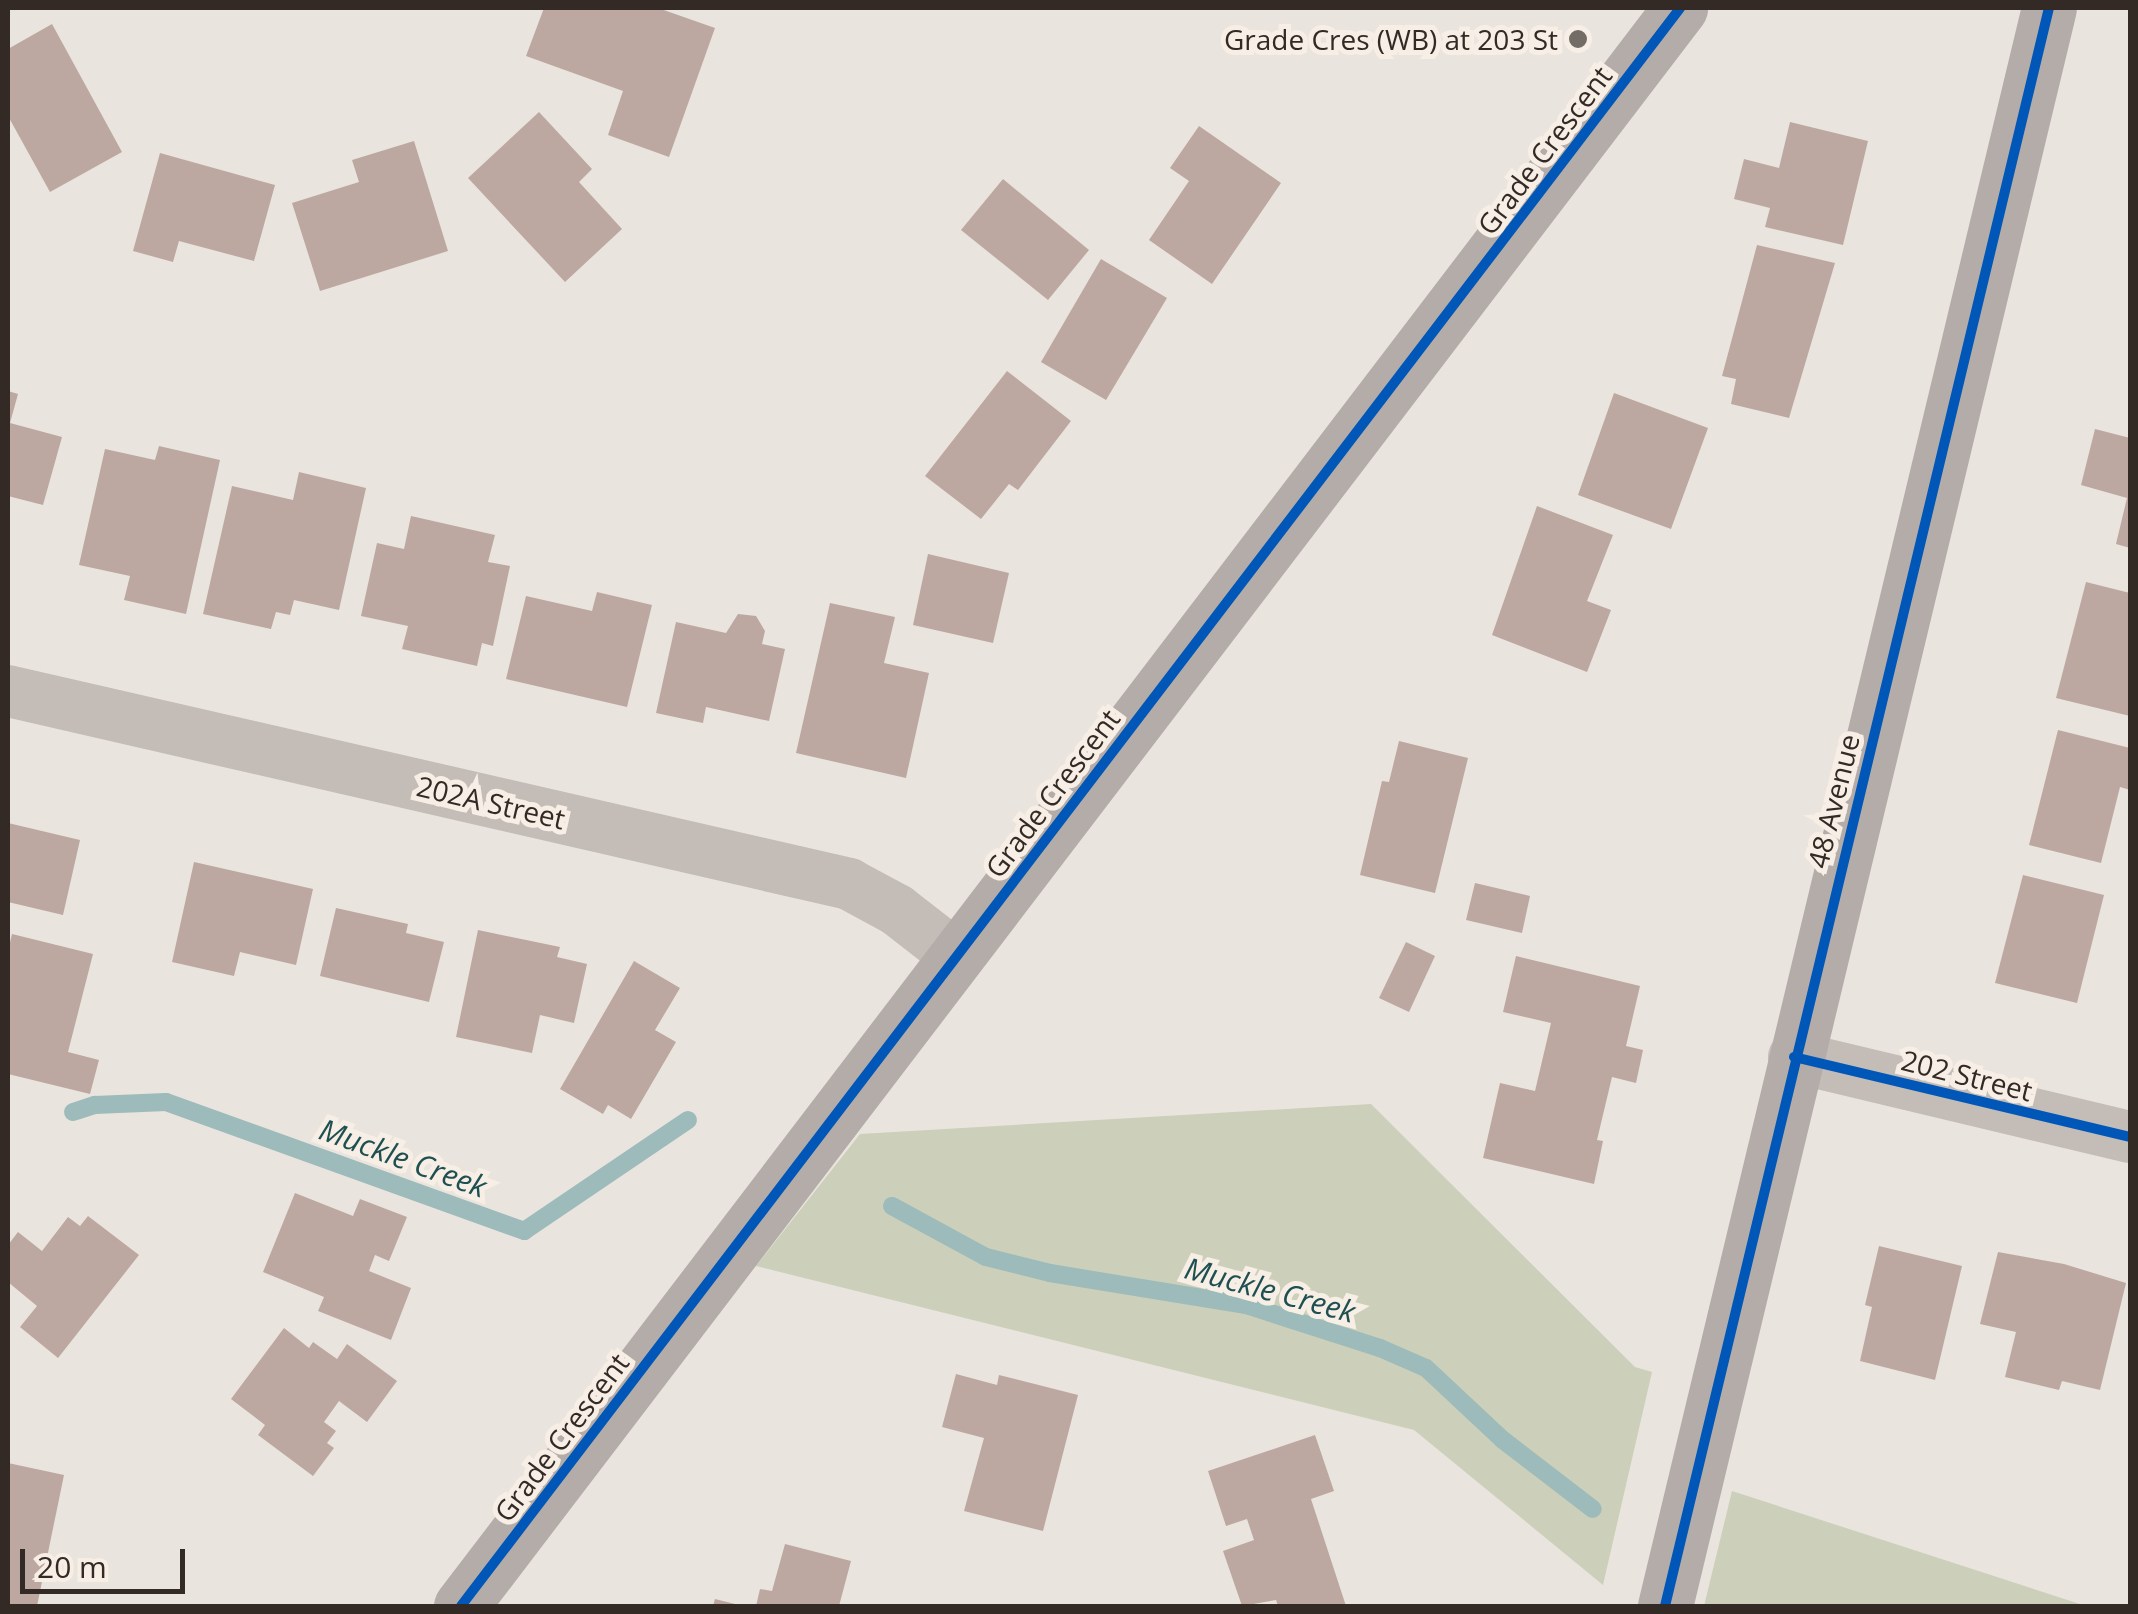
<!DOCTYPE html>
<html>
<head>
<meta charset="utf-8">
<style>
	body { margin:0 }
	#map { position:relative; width:2138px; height:1614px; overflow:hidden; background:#eae4de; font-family:"Open Sans",sans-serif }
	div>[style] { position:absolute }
	.green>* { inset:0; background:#cccfb9 }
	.stream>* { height:18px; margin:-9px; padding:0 9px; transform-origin:9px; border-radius:9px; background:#9cbbba }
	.building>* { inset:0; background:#bca8a1 }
	.street>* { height:52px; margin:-26px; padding:0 26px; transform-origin:26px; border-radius:26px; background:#c3bcb7 }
	.secondary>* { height:55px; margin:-27.5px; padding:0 27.5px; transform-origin:27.5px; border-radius:27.5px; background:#b4aca8 }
	.cycleway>* { height:10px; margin:-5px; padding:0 5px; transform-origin:5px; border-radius:5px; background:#0057b8 }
	.dots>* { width:28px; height:28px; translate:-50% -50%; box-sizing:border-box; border:5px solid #f7eee5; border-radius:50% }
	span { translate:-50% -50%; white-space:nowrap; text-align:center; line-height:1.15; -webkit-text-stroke:10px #f7eee5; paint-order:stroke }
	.poi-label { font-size:28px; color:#332a26 }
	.right { translate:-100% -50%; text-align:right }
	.street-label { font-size:28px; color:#332a26 }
	.water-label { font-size:30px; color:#1f5051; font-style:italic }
	.frame { position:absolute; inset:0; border:10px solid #332a26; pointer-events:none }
	.scale { position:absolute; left:20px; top:1549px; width:165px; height:45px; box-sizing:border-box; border:5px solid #332a26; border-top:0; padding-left:12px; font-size:30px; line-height:35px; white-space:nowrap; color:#332a26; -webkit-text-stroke:8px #f7eee5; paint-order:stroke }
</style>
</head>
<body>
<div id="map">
	<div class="green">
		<i style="clip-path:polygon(1371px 1104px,1635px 1367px,1652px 1372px,1603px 1585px,1414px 1430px,756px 1266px,860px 1134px)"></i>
		<i style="clip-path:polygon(1732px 1491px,2086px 1606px,1704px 1606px)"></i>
	</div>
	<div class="stream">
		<i style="left:73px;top:1112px;width:23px;rotate:-18deg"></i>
		<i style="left:95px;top:1105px;width:71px;rotate:-2.4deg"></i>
		<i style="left:166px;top:1102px;width:381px;rotate:19.8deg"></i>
		<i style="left:524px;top:1231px;width:198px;rotate:-34.1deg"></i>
		<i style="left:892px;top:1206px;width:107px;rotate:28.5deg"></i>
		<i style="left:986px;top:1257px;width:66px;rotate:14deg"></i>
		<i style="left:1050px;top:1273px;width:199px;rotate:9.3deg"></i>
		<i style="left:1246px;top:1305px;width:141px;rotate:17.8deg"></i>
		<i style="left:1380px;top:1348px;width:50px;rotate:23.5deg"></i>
		<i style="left:1426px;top:1368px;width:105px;rotate:43.1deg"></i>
		<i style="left:1503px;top:1440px;width:113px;rotate:37.5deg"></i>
	</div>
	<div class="building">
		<i style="clip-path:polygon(544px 8px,658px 8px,715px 28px,669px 157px,608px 135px,623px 91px,526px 56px)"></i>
		<i style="clip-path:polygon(52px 24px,122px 152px,50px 192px,8px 116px,8px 49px)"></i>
		<i style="clip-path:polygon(539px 112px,592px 169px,579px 182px,622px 229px,565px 282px,468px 178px)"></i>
		<i style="clip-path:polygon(1790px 122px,1868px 141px,1843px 245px,1765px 227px,1770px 208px,1734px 199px,1744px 159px,1779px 168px)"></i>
		<i style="clip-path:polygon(1199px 126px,1281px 183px,1212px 284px,1149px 240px,1189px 181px,1170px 168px)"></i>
		<i style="clip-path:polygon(414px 141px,448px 251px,320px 291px,292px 203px,359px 182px,352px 160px)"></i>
		<i style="clip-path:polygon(160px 153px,275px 185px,254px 261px,179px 241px,173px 262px,133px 251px)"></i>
		<i style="clip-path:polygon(1003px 179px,1089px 250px,1048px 300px,961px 230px)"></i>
		<i style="clip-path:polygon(1757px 245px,1835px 263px,1789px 418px,1731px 404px,1736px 379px,1722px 376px)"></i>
		<i style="clip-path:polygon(1101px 259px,1167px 298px,1106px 400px,1041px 362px)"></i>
		<i style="clip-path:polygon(1007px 371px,1071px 421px,1018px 490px,1009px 484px,981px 519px,925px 476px)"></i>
		<i style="clip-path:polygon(8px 391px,18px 394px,10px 423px,62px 437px,43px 505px,8px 496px)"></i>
		<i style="clip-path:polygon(1614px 393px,1708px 428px,1671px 529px,1578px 495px)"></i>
		<i style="clip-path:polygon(2095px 429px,2130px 438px,2130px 548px,2116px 544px,2127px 498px,2081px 485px)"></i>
		<i style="clip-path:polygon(159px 446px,220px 460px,186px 614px,124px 600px,130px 576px,79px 565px,105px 449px,155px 460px)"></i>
		<i style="clip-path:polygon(299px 472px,366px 488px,339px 610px,294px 600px,290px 615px,276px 612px,271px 629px,203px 614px,232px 486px,293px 500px)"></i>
		<i style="clip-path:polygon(1537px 506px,1613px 535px,1587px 601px,1611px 610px,1587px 672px,1492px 635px)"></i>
		<i style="clip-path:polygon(411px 516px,495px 535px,488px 562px,510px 566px,493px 646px,482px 643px,477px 666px,402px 649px,408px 626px,361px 616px,377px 543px,404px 549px)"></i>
		<i style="clip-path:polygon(928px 554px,1009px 573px,993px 643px,913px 625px)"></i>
		<i style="clip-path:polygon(2086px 582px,2130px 593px,2130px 716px,2056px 698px)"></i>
		<i style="clip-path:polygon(597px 592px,652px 605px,627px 707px,506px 679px,526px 596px,592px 611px)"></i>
		<i style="clip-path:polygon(830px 603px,895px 617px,884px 663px,929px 673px,906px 778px,796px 753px)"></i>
		<i style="clip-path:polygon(738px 614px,756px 616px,765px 631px,762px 644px,785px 649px,769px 721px,706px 707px,703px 723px,656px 713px,676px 622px,726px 633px)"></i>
		<i style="clip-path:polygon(2058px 730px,2130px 748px,2130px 790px,2120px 787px,2101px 863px,2029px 845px)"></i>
		<i style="clip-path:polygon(1399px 741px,1468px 758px,1435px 893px,1360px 875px,1382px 781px,1389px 782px)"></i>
		<i style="clip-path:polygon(8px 823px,80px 840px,63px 915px,8px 902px)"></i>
		<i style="clip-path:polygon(194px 862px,313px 889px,296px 965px,240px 952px,234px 976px,172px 962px)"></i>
		<i style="clip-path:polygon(2023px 875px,2104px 895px,2077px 1003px,1995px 983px)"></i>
		<i style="clip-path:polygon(1475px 883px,1530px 896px,1522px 933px,1466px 920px)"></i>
		<i style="clip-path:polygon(336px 908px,408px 924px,406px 933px,444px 942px,429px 1002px,320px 976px)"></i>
		<i style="clip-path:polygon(478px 930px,560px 947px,557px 957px,587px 964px,574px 1023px,540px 1015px,532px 1053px,456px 1037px)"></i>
		<i style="clip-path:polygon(12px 934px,93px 954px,68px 1052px,99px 1060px,90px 1094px,8px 1074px,8px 951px)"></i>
		<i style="clip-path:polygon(1406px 942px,1435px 956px,1409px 1012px,1379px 998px)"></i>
		<i style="clip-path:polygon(1516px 956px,1640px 986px,1626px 1046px,1643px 1050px,1636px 1083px,1612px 1077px,1597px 1140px,1603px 1141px,1594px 1184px,1483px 1158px,1500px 1083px,1535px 1091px,1551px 1023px,1503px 1012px)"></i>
		<i style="clip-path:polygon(634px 961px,680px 988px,655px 1030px,676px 1042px,631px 1119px,608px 1105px,603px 1114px,560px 1089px)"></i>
		<i style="clip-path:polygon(295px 1193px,353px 1216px,360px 1199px,407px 1217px,389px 1261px,375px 1255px,369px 1271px,411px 1288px,391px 1340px,318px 1311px,324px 1297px,263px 1272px)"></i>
		<i style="clip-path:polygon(88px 1216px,139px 1255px,58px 1358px,20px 1327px,37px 1306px,8px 1282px,8px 1245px,18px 1232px,42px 1251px,68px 1217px,80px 1226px)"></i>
		<i style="clip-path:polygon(1879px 1246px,1962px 1266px,1935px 1380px,1860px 1361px,1872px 1307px,1865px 1305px)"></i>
		<i style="clip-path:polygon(1998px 1252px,2064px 1264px,2126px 1283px,2100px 1390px,2062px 1381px,2059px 1390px,2005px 1377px,2016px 1332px,1980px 1324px)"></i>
		<i style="clip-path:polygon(284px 1328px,309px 1348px,313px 1342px,337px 1359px,347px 1344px,397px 1381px,367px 1422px,339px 1401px,324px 1422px,336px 1431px,327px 1443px,334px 1448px,313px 1476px,258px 1435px,265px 1425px,231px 1399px)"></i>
		<i style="clip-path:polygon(956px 1374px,997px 1385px,999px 1375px,1078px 1395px,1043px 1531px,964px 1511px,984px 1438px,942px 1427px)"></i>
		<i style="clip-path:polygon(1315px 1435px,1334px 1491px,1311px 1499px,1346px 1606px,1278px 1606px,1276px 1600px,1242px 1606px,1223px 1551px,1254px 1540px,1247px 1519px,1226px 1526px,1208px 1471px)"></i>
		<i style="clip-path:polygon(8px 1463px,64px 1475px,37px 1606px,8px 1606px)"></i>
		<i style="clip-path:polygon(785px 1544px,851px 1561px,839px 1606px,756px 1606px,760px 1589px,772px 1591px)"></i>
		<i style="clip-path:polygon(715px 1599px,739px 1605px,739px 1606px,713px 1606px)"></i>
	</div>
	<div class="street">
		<i style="left:8px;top:691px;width:863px;rotate:12.92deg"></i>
		<i style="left:849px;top:884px;width:55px;rotate:28.4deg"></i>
		<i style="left:897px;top:910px;width:73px;rotate:37.8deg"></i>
		<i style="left:1794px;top:1057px;width:345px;rotate:13.4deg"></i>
	</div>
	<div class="secondary">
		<i style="left:461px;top:1606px;width:2010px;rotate:-52.66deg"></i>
		<i style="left:1665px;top:1606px;width:1643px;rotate:-76.49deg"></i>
	</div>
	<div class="cycleway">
		<i style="left:1794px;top:1057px;width:345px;rotate:13.4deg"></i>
		<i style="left:461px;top:1606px;width:2010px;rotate:-52.66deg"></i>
		<i style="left:1665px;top:1606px;width:1643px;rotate:-76.49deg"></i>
	</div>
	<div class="dots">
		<i style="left:1578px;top:39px;background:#736b66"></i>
	</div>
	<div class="poi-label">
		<span class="right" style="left:1558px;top:39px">Grade Cres (WB) at 203 St</span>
	</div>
	<div class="street-label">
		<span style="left:1544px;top:150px;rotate:-53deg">Grade Crescent</span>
		<span style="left:1052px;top:793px;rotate:-53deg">Grade Crescent</span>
		<span style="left:1833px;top:801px;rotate:-76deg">48 Avenue</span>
		<span style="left:491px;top:802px;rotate:13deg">202A Street</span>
		<span style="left:1967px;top:1075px;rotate:14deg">202 Street</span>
		<span style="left:561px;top:1437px;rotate:-53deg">Grade Crescent</span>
	</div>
	<div class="water-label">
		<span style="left:403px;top:1158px;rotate:20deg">Muckle Creek</span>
		<span style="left:1270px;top:1290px;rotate:15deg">Muckle Creek</span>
	</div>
	<div class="frame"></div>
	<div class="scale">20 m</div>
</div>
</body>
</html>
